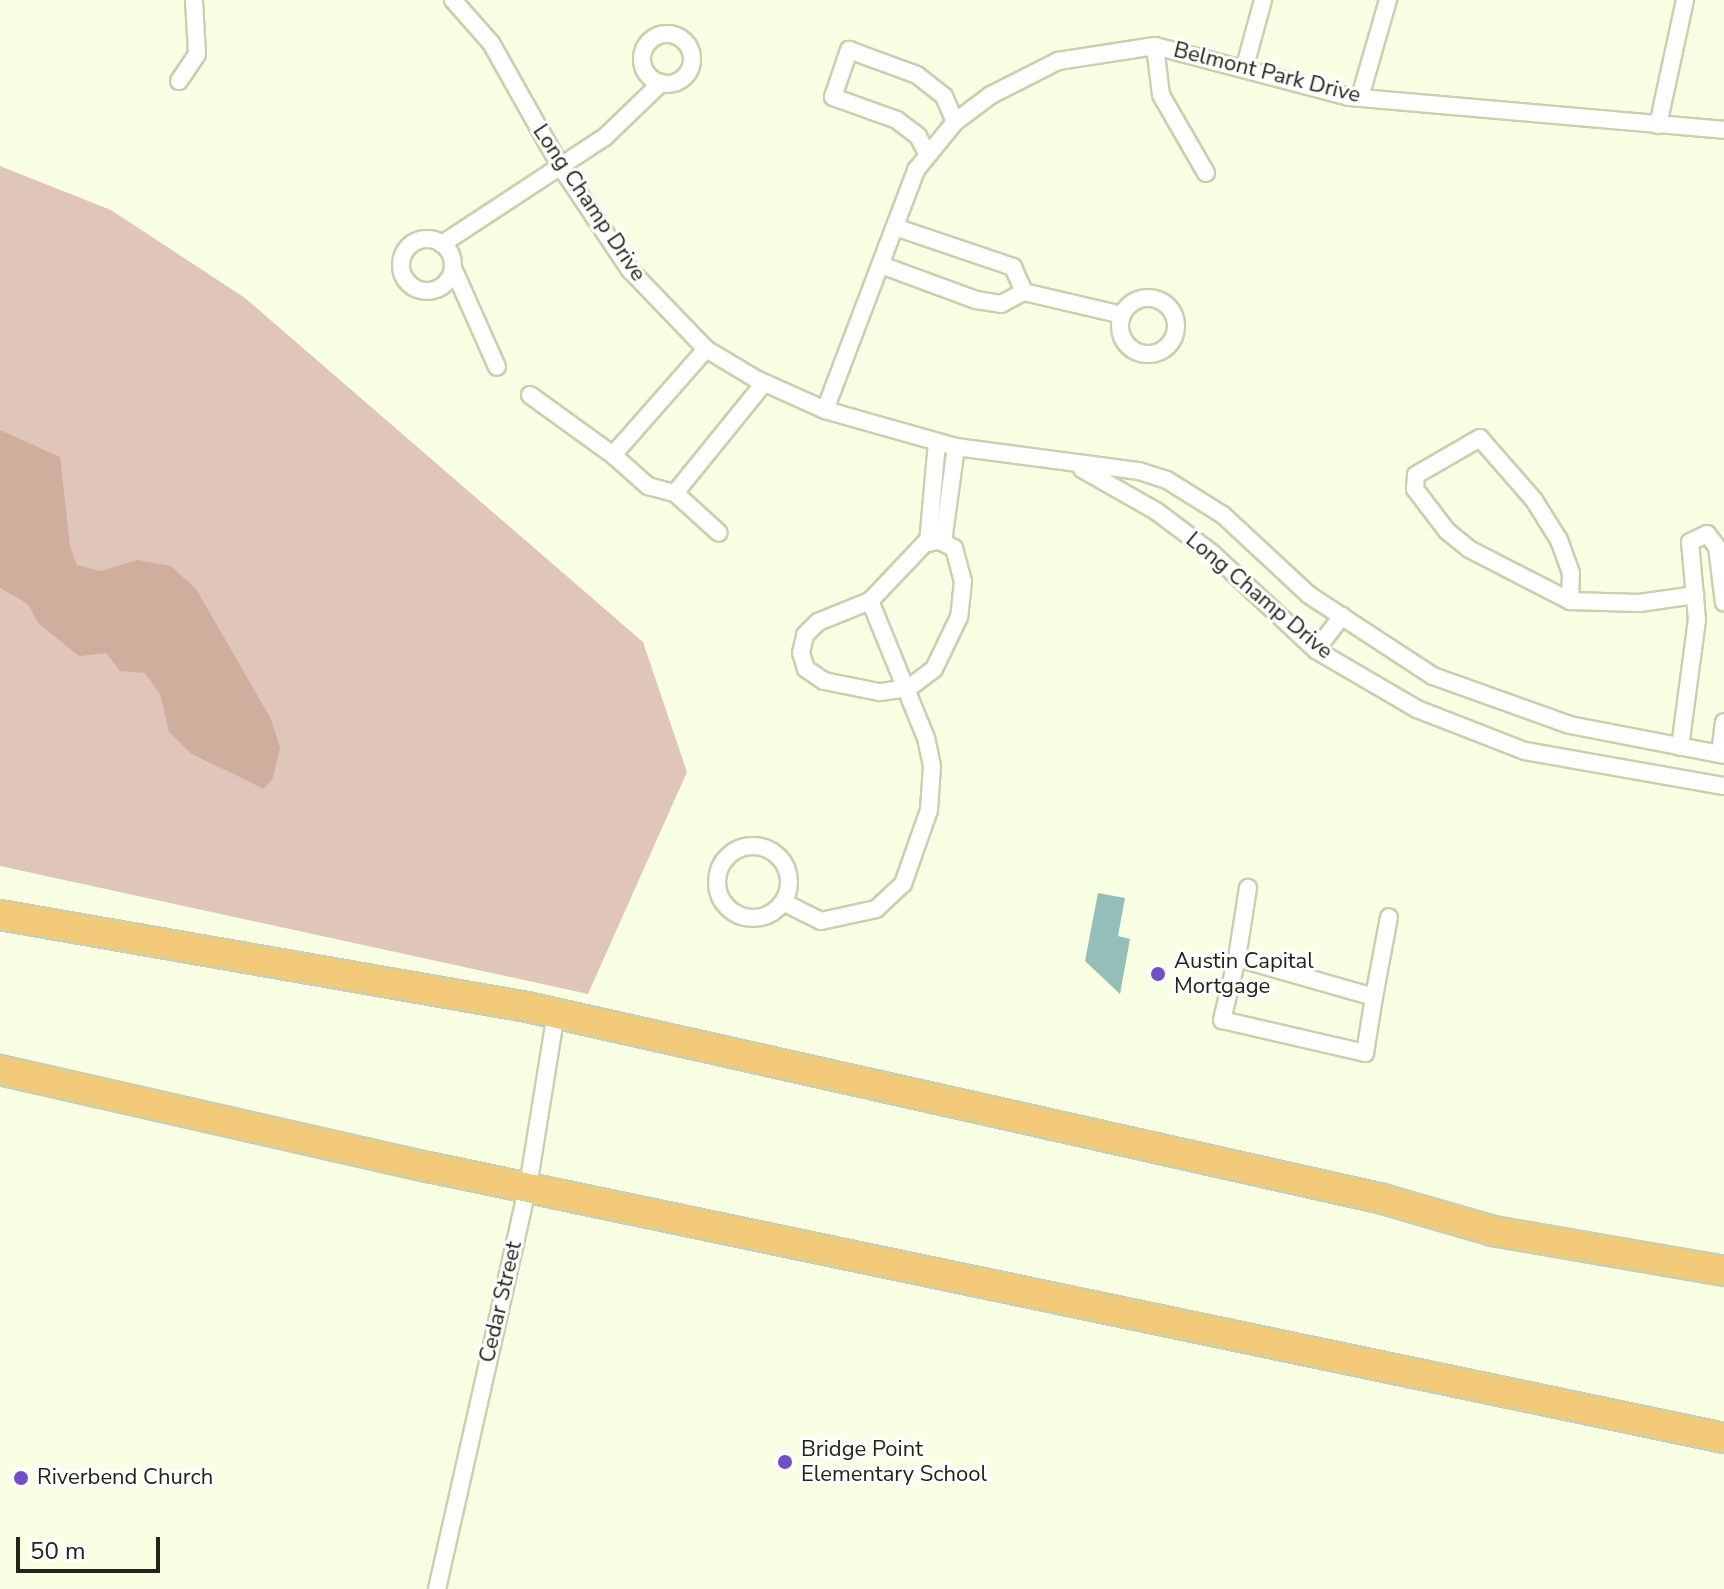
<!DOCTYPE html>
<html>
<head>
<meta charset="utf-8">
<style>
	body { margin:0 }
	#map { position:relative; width:1724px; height:1589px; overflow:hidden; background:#f9ffe3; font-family:"Nunito Sans",sans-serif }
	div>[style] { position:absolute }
	.green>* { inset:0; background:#e0c6ba }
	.forest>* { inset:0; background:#cfae9e }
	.water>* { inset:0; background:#94beb8 }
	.roads { filter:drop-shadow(2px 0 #c9d0ae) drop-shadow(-2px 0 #c9d0ae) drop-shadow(0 2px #c9d0ae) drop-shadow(0 -2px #c9d0ae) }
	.minor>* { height:16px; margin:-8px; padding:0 8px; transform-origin:8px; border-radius:8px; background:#fff }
	.minor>.ring { margin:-8px; padding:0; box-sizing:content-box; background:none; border:16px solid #fff; border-radius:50% }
	.trunk>* { height:28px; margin:-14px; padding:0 14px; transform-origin:14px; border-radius:14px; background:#f2ca7a }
	.dots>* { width:22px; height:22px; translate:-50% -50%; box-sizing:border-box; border:4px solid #fff; border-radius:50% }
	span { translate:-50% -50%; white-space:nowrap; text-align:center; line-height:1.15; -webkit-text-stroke:6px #fff; paint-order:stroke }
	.street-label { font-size:22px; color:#232518 }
	.poi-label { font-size:22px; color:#232518 }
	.left { translate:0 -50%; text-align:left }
	.scale { position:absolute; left:16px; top:1537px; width:144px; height:36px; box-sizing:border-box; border:4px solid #232518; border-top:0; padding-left:10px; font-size:24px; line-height:28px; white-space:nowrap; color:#232518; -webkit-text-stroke:6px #fff; paint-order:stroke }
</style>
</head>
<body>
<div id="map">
	<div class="green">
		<i style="clip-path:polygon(0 166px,111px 210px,245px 298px,643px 642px,687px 772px,588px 994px,0 866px)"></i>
	</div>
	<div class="forest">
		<i style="clip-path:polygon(0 430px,60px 457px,70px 546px,77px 565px,101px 571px,137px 560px,171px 566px,196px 589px,271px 719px,280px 747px,273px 778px,264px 789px,190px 753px,169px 732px,160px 694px,145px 673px,120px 671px,106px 653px,79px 656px,38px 623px,28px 604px,0 588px)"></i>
	</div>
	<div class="water">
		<i style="clip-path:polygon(1098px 893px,1125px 898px,1118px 936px,1130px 939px,1120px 994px,1085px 961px)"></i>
	</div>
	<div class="roads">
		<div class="minor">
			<i style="left:453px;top:0;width:57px;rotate:48.5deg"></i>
			<i style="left:491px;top:43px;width:142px;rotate:60.6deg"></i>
			<i style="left:561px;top:167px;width:124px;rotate:56.2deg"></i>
			<i style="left:630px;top:270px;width:110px;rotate:46.1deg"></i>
			<i style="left:706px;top:349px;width:58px;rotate:31deg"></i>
			<i style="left:756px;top:379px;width:76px;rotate:24.2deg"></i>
			<i style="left:825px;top:410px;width:136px;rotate:15.8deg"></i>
			<i style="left:956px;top:447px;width:185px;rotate:7.5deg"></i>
			<i style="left:1139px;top:471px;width:29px;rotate:18deg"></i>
			<i style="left:1167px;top:480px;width:66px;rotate:32deg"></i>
			<i style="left:1223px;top:515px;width:117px;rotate:42.9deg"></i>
			<i style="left:1309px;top:595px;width:148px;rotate:33.2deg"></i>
			<i style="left:1433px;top:676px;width:145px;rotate:19.7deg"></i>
			<i style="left:1570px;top:725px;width:157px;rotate:11deg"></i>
			<i class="ring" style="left:642px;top:34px;width:34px;height:34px"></i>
			<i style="left:1155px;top:46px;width:49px;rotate:83deg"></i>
			<i style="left:1161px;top:95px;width:90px;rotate:60deg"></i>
			<i style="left:1245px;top:66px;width:68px;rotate:-74.7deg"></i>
			<i style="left:179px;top:81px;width:32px;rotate:-56deg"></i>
			<i style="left:197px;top:54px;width:54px;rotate:-93.2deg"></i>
			<i style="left:1360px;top:97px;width:101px;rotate:-73.9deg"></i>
			<i style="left:1658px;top:125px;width:128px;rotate:-77.8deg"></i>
			<i style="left:928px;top:155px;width:21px;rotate:-118deg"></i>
			<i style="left:918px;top:136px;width:26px;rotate:-143deg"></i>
			<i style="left:897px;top:120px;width:68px;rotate:-160.2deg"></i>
			<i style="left:833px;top:97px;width:50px;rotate:-71.2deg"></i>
			<i style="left:849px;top:50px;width:72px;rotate:20.2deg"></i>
			<i style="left:917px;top:75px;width:34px;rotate:38deg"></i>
			<i style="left:944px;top:96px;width:28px;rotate:67deg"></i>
			<i style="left:895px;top:227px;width:125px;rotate:18.7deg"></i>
			<i style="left:1013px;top:267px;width:27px;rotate:66deg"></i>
			<i class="ring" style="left:401px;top:239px;width:36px;height:36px"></i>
			<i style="left:442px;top:244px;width:195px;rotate:-33.3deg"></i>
			<i style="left:605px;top:137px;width:78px;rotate:-44deg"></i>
			<i style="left:881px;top:265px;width:101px;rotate:20.2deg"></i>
			<i style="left:976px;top:300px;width:25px;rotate:9deg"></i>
			<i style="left:1001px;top:304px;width:26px;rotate:-28deg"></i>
			<i style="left:1024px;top:292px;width:101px;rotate:13.2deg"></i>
			<i style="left:453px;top:268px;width:108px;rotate:66deg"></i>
			<i class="ring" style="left:1120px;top:298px;width:40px;height:40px"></i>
			<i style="left:530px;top:395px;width:102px;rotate:35.9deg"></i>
			<i style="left:613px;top:455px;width:47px;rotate:41.5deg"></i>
			<i style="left:648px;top:486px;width:28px;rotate:15deg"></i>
			<i style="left:675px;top:493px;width:59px;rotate:42.3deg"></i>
			<i style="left:825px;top:410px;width:257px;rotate:-69.2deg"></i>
			<i style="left:916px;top:170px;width:62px;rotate:-50.9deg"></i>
			<i style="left:955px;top:122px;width:45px;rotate:-36.9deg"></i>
			<i style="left:991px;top:95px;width:75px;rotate:-26.9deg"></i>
			<i style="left:1058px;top:61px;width:98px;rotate:-8.8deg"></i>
			<i style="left:1155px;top:46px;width:201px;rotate:14.7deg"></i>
			<i style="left:1349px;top:97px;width:376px;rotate:5deg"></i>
			<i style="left:613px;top:455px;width:141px;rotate:-48.7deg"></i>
			<i style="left:1082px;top:469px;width:85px;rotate:29.6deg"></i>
			<i style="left:1156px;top:511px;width:71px;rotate:37deg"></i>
			<i style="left:1213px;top:554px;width:141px;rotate:43deg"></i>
			<i style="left:1316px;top:650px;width:117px;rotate:30.3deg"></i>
			<i style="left:1417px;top:709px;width:116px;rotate:21.3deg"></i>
			<i style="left:1525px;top:751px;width:202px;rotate:10deg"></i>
			<i style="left:675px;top:493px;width:141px;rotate:-51deg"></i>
			<i style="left:940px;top:541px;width:16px;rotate:27deg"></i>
			<i style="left:954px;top:548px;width:34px;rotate:75deg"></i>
			<i style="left:963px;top:581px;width:36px;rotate:96deg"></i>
			<i style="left:959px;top:617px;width:58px;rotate:115.7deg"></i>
			<i style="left:934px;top:669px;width:31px;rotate:143deg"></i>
			<i style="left:909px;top:688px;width:30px;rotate:172deg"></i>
			<i style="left:879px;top:692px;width:56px;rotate:-168.7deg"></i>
			<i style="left:824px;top:681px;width:22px;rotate:-146deg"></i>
			<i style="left:806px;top:669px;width:17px;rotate:-107deg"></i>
			<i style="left:801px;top:653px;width:18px;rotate:-77deg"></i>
			<i style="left:805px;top:635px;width:18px;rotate:-45deg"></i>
			<i style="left:818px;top:622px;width:56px;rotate:-22deg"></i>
			<i style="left:870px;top:601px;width:80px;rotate:-46.5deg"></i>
			<i style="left:925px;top:543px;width:15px;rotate:-8deg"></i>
			<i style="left:943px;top:542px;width:96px;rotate:-82.2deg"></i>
			<i style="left:928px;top:543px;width:101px;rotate:-84.9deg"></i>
			<i style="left:1570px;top:601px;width:28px;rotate:-88deg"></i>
			<i style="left:1571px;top:573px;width:35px;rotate:-110deg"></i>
			<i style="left:1559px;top:540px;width:47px;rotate:-122deg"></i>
			<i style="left:1534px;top:500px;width:82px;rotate:-131.1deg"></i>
			<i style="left:1480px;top:438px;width:74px;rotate:150deg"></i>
			<i style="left:1416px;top:475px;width:14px;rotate:94deg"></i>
			<i style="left:1415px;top:489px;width:53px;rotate:52.7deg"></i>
			<i style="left:1447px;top:531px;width:28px;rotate:39deg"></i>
			<i style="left:1469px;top:549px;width:114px;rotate:27.2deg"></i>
			<i style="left:1570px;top:601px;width:69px;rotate:1.7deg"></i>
			<i style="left:1639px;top:603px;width:57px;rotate:-8.1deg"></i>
			<i style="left:1316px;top:650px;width:43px;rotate:-52.6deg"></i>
			<i style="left:1680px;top:747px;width:128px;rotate:-82.4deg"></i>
			<i style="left:1697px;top:620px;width:78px;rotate:-95.1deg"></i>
			<i style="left:1690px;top:542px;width:19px;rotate:-25deg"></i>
			<i style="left:1707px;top:534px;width:16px;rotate:52deg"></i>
			<i style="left:1717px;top:547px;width:56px;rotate:82.9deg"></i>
			<i style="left:1720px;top:754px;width:32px;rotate:-83deg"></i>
			<i class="ring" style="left:717px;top:846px;width:56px;height:56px"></i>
			<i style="left:783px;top:902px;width:42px;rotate:26.6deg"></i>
			<i style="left:821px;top:921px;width:56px;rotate:-12.3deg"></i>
			<i style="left:876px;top:909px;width:37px;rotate:-43deg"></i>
			<i style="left:903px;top:884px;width:78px;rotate:-70.6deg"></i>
			<i style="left:929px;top:810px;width:44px;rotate:-86.1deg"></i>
			<i style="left:932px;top:766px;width:29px;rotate:-102deg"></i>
			<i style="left:926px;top:738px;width:148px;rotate:-112.2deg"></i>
			<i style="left:1237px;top:958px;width:64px;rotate:103.6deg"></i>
			<i style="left:1222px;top:1020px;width:147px;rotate:13deg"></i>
			<i style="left:1365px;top:1053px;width:57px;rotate:-80.9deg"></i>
			<i style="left:1374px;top:997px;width:142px;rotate:-164.1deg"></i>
			<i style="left:1237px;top:958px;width:71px;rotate:-81.1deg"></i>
			<i style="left:1374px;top:997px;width:81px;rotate:-79.4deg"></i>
			<i style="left:437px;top:1589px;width:413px;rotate:-77.3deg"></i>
			<i style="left:528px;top:1186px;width:174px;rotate:-80.8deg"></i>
		</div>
		<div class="trunk">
			<i style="left:0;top:915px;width:535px;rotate:9.9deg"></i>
			<i style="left:527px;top:1007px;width:877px;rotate:12.64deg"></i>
			<i style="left:1383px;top:1199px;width:115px;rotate:16.2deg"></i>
			<i style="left:1493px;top:1231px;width:234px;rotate:9.8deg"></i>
			<i style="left:0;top:1070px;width:439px;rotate:12.8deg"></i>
			<i style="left:428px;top:1167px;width:1324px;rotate:11.81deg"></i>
		</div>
	</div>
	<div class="dots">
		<i style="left:1158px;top:974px;background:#6f50ca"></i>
		<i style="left:785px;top:1462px;background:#6f50ca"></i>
		<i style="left:21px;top:1478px;background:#6f50ca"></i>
	</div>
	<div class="street-label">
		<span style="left:1267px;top:73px;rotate:14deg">Belmont Park Drive</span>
		<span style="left:589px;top:203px;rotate:56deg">Long Champ Drive</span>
		<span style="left:1259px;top:596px;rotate:40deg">Long Champ Drive</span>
		<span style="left:501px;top:1302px;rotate:-77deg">Cedar Street</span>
	</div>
	<div class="poi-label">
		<span class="left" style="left:1174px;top:974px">Austin Capital<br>Mortgage</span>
		<span class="left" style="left:801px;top:1462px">Bridge Point<br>Elementary School</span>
		<span class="left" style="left:37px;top:1478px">Riverbend Church</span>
	</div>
	<div class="scale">50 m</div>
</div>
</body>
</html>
